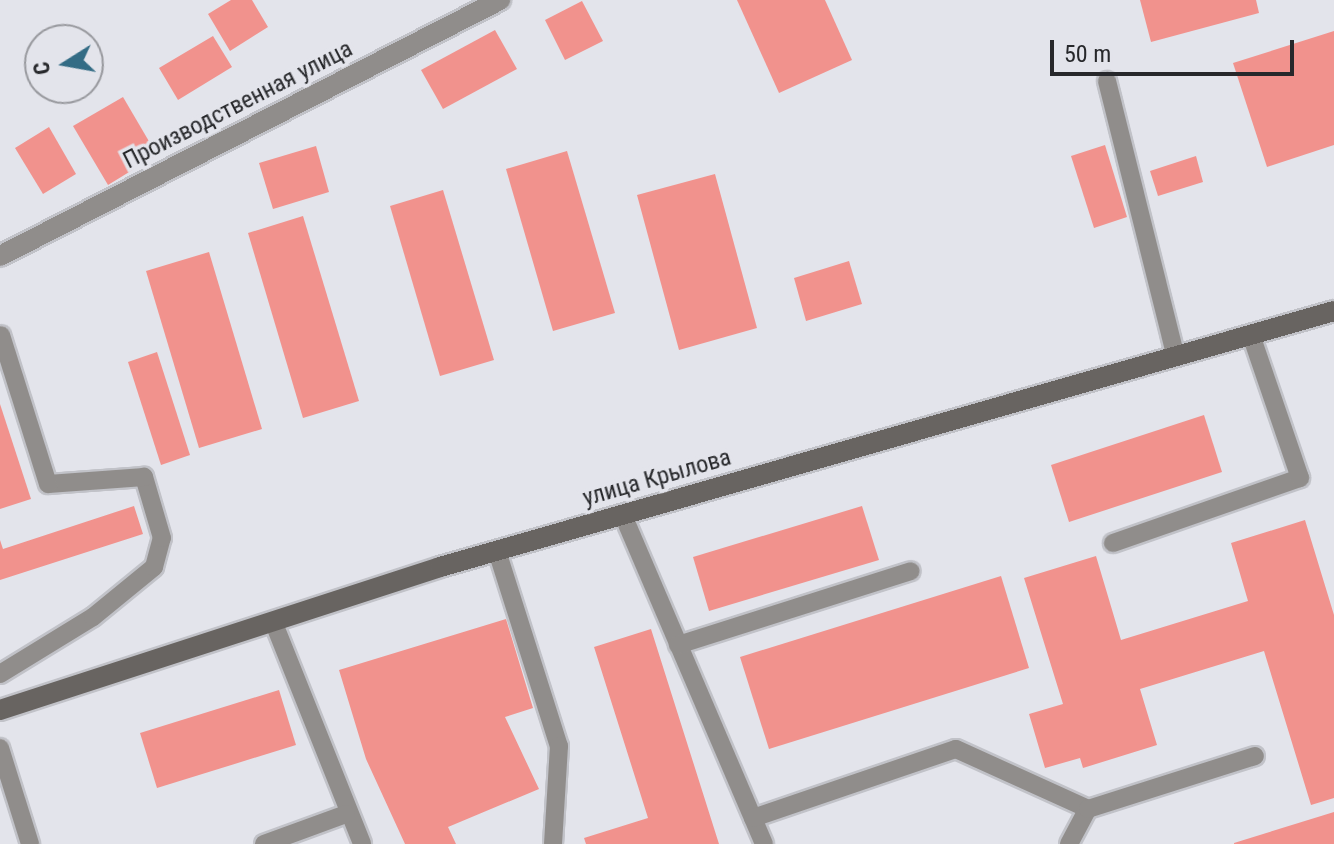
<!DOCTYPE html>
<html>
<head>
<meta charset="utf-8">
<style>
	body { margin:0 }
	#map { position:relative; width:1334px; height:844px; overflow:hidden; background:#e3e4eb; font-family:"Roboto Condensed",sans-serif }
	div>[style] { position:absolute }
	.building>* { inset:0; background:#f1928d }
	.roads { filter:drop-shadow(2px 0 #c1c2c8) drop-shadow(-2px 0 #c1c2c8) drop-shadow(0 2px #c1c2c8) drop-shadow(0 -2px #c1c2c8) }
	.lane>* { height:18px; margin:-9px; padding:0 9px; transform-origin:9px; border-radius:9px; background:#908d8b }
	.street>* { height:20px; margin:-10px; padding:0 10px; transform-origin:10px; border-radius:10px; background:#908d8b }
	.secondary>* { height:20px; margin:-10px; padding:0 10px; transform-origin:10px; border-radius:10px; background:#686461 }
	span { translate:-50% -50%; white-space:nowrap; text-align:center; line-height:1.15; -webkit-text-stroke:7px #e3e4eb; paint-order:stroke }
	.street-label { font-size:24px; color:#27282b }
	.north { position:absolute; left:24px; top:24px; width:80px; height:80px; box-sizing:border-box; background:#e3e4eb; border:2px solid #98999e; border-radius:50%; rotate:259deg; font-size:22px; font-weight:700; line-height:32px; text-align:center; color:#27282b }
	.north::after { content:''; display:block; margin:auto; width:28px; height:36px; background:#336c85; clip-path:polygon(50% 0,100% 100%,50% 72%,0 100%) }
	.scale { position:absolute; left:1050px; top:40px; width:244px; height:36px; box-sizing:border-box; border:4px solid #27282b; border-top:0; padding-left:10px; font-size:24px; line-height:28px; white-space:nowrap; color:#27282b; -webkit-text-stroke:6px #e3e4eb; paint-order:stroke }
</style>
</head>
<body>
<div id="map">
	<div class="building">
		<i style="clip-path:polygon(231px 0,252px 0,268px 27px,230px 51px,208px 14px)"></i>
		<i style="clip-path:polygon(737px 0,825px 0,852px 60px,779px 93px)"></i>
		<i style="clip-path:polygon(1140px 0,1256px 0,1259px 13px,1151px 42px)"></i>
		<i style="clip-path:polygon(582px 1px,603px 41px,565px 60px,545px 20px)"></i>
		<i style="clip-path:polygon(495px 30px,517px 69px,443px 109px,421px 70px)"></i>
		<i style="clip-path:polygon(1334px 31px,1334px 145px,1267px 167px,1233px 63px)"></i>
		<i style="clip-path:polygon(213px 36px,232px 67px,178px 100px,159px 68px)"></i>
		<i style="clip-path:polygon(123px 97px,157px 155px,108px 185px,73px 126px)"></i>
		<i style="clip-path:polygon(49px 127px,76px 174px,43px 194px,15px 148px)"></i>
		<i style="clip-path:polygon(1105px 145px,1127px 217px,1094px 228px,1071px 156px)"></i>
		<i style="clip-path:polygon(316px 146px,329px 192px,273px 209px,259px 163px)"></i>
		<i style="clip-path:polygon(567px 151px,615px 313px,553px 331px,506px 169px)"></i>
		<i style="clip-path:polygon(1196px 156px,1203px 182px,1158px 196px,1150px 171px)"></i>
		<i style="clip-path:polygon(715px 174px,757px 328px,679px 350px,637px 195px)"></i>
		<i style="clip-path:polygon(443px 190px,494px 360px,440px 376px,390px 206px)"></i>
		<i style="clip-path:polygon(303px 216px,359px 401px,303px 418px,248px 233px)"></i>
		<i style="clip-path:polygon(209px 252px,262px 429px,199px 448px,146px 271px)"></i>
		<i style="clip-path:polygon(849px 261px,862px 304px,806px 321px,794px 278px)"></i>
		<i style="clip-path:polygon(157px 352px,190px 455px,161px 465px,128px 362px)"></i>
		<i style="clip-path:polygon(0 404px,31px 499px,0 509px)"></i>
		<i style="clip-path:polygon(1204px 415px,1222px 472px,1069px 522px,1051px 465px)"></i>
		<i style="clip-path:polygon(134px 506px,143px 534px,0 580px,0 540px,3px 549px)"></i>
		<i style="clip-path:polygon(862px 506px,879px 560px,709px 611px,693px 557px)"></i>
		<i style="clip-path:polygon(1305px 520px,1334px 615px,1334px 798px,1311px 805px,1264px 651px,1140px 689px,1157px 745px,1083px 768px,1080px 758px,1045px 768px,1029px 714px,1063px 704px,1024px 578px,1096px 556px,1121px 640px,1248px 601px,1231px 543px)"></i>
		<i style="clip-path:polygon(1001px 576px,1029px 668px,769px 749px,740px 657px)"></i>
		<i style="clip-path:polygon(506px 619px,533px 708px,505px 717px,539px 789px,448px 827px,456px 844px,405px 844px,366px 759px,339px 670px)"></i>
		<i style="clip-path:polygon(651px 629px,719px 844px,586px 844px,584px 838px,648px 818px,594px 647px)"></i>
		<i style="clip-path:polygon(279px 690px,296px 745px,157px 788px,140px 733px)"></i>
		<i style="clip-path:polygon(1334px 812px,1334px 844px,1234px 844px,1234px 843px)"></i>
	</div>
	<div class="roads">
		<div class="lane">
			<i style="left:1107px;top:81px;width:284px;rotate:76deg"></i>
			<i style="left:623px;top:515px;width:358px;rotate:66.8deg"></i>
			<i style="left:1113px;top:543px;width:198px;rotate:-19.2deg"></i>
			<i style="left:1300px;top:478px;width:151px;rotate:-108.9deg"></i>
			<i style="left:497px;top:551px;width:205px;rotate:72.4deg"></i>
			<i style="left:559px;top:746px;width:98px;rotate:93.5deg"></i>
			<i style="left:273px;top:621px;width:240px;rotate:68.2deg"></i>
			<i style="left:678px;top:645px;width:244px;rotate:-17.6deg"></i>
			<i style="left:0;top:674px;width:109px;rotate:-31.5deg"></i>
			<i style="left:93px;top:617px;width:79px;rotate:-39.3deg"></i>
			<i style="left:154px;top:567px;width:30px;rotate:-75deg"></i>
			<i style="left:162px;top:538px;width:64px;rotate:-106.4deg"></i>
			<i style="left:144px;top:477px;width:96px;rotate:175.8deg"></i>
			<i style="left:48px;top:484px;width:156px;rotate:-107.5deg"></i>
			<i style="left:0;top:748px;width:101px;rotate:72.6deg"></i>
			<i style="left:753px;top:818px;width:214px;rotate:-18.8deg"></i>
			<i style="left:956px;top:749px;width:145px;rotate:24.4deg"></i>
			<i style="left:264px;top:844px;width:87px;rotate:-20.1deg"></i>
			<i style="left:1069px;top:844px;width:40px;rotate:-62deg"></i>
			<i style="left:1088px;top:809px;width:175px;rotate:-17.6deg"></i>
		</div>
		<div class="street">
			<i style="left:0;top:256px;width:562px;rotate:-27.11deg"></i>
		</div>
		<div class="secondary">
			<i style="left:0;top:710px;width:463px;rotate:-18deg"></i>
			<i style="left:440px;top:567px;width:930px;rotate:-15.98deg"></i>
		</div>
	</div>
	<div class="street-label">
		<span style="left:238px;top:105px;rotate:-27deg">Производственная улица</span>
		<span style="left:657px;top:478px;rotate:-16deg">улица Крылова</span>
	</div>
	<div class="north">С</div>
	<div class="scale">50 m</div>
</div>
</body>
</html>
